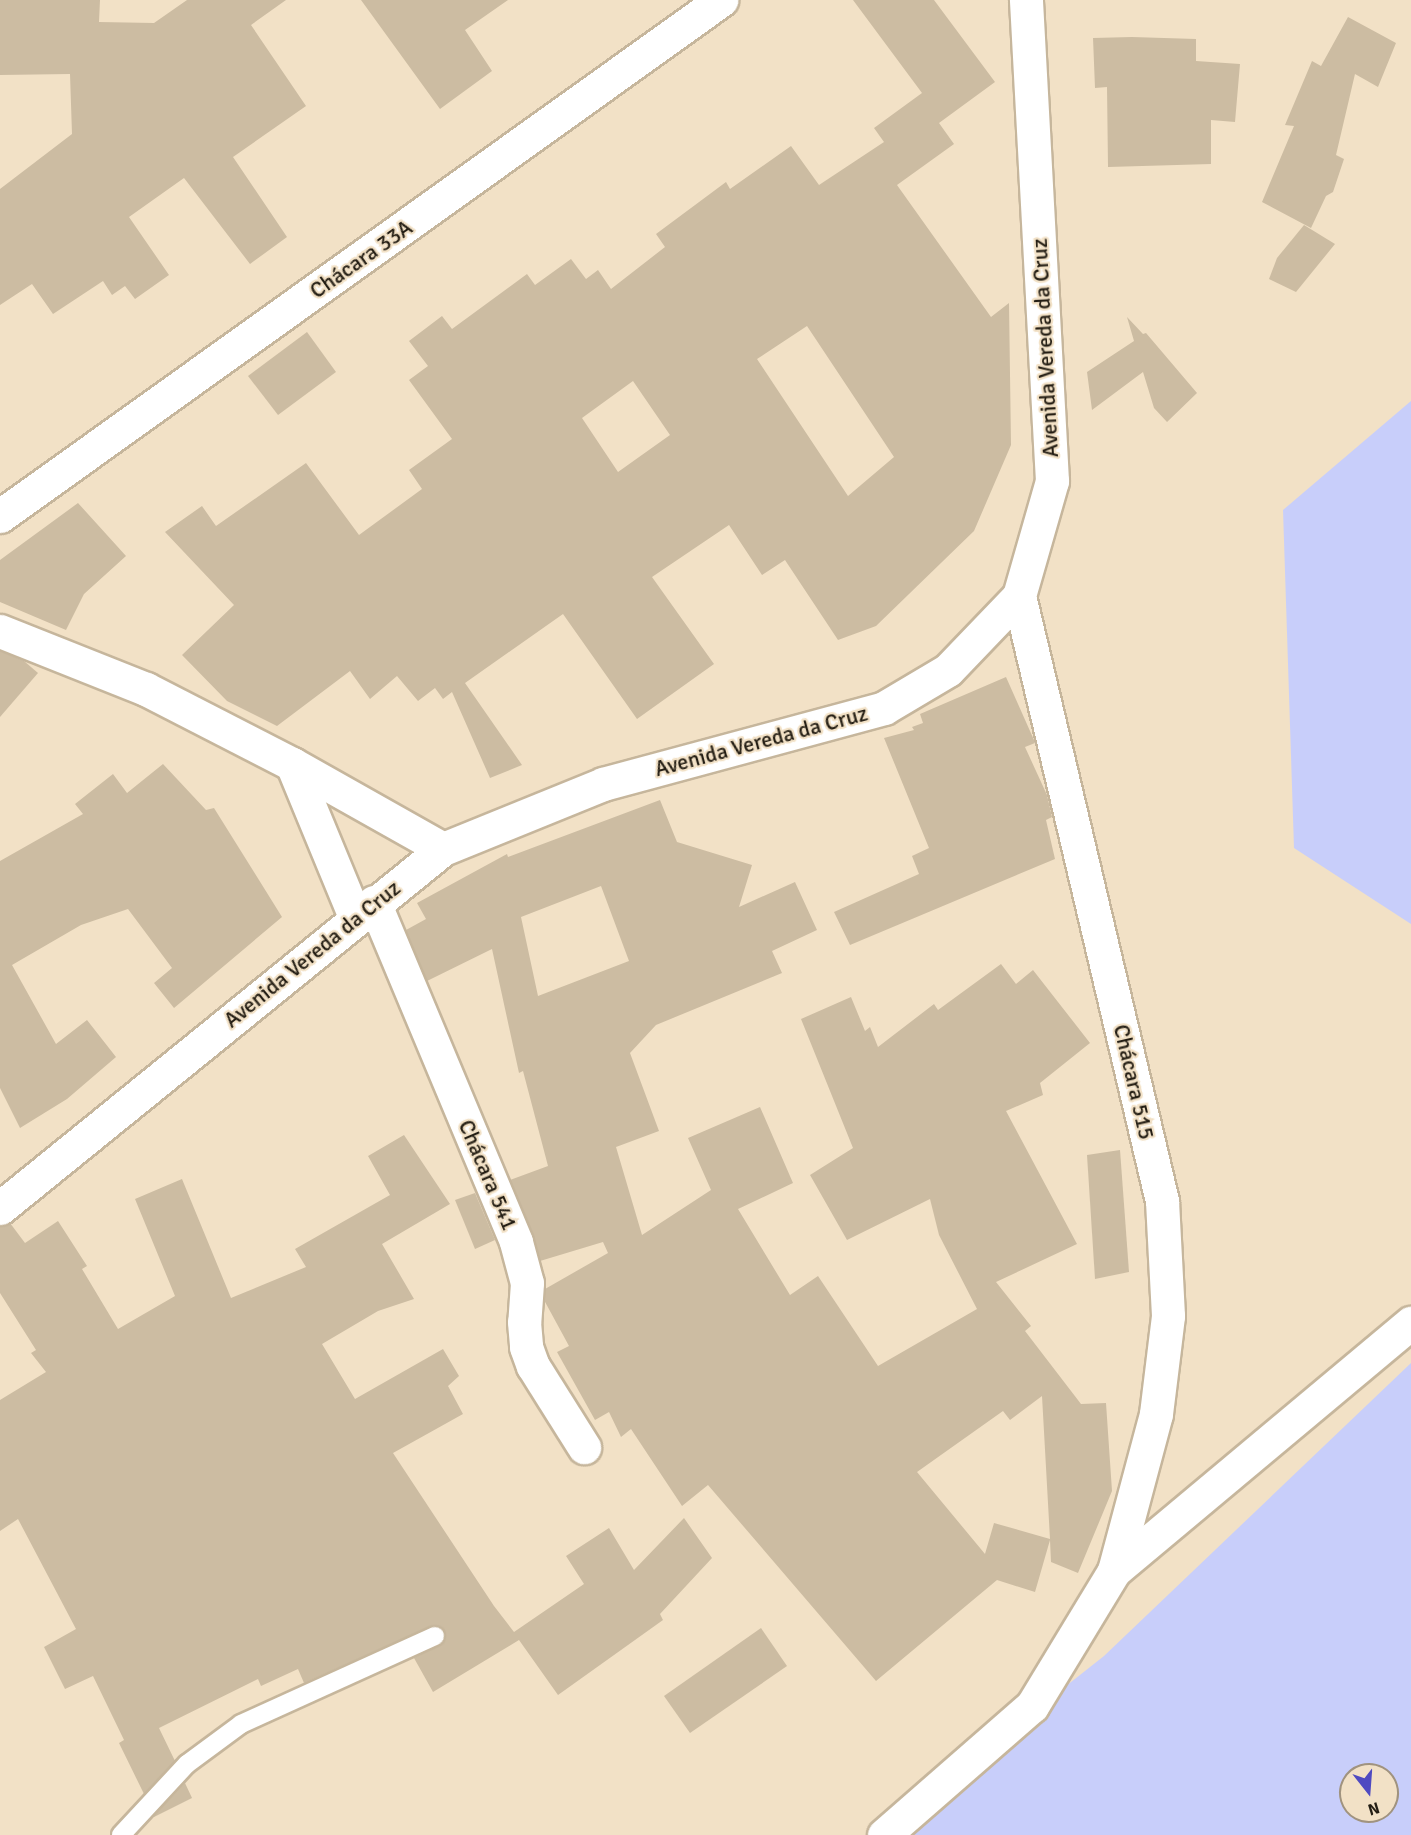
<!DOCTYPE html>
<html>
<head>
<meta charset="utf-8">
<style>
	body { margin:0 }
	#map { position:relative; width:1411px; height:1835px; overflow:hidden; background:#f2e1c6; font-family:Signika,sans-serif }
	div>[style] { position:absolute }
	.green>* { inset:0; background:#c8cefa }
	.building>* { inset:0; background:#ccbca2 }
	.roads { filter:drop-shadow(2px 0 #c6b69c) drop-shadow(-2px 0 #c6b69c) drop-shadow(0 2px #c6b69c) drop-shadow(0 -2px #c6b69c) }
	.lane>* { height:18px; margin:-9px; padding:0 9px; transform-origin:9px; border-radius:9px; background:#fff }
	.street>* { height:33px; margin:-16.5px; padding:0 16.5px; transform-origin:16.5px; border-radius:16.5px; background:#fff }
	.secondary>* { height:33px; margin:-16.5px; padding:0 16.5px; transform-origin:16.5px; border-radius:16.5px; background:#fff }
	span { translate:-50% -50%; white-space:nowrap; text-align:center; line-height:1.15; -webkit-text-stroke:4.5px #f2e1c6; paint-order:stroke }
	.street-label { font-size:22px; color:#241e14 }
	.north { position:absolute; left:1339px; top:1763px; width:60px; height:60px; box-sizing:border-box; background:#f2e1c6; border:2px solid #a0937f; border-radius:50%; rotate:163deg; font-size:16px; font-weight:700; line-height:24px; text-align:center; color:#241e14 }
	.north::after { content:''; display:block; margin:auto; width:21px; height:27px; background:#4f4ac1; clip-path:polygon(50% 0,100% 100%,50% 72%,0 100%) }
</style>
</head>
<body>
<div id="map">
	<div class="green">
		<i style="clip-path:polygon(1411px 401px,1411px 924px,1294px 848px,1283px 510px)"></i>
		<i style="clip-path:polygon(evenodd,1411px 1363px,1411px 1835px,877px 1835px,1104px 1656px,1411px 1363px,1351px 1775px,1387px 1775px,1387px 1811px,1351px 1811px,1351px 1775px)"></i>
	</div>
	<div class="building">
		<i style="clip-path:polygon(0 0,100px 0,99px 22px,154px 23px,187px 0,286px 0,251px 25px,306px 106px,233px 157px,287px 237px,250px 264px,184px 178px,129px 217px,169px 275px,135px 299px,125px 286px,112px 295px,103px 281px,53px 314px,32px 284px,0 305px,0 189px,72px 134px,70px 74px,0 75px)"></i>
		<i style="clip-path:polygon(361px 0,508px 0,465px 30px,492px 71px,440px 109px)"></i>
		<i style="clip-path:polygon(evenodd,853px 0,934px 0,995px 82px,939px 123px,954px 144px,897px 185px,991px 317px,1009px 303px,1011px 445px,974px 531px,876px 626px,838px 640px,785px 560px,762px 575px,729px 525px,652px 577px,714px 664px,637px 719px,563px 614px,465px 683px,522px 765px,490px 778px,452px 692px,443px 699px,435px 688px,418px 701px,397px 676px,370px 699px,350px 671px,277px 726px,227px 701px,182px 655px,234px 605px,165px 532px,202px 506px,216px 526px,306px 463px,359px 535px,422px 489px,409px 470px,452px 439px,409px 380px,428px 366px,409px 341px,442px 316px,452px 329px,527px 274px,535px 285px,571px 259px,586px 279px,598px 270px,611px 289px,665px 247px,656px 234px,726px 182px,730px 189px,791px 146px,819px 185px,884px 142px,874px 128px,922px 93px,853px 0,807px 326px,894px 457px,848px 496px,757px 359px,807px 326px,853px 0,633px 381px,670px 435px,618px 472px,582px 418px,633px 381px)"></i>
		<i style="clip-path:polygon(1348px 17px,1396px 43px,1378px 87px,1355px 74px,1336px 155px,1344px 159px,1333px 192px,1326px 196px,1311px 228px,1262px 202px,1294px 126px,1285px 125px,1312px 61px,1321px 66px)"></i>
		<i style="clip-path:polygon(1132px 37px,1196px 39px,1196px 61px,1240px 64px,1235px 122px,1211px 120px,1211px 164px,1108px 167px,1107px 87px,1095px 88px,1093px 38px)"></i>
		<i style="clip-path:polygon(1304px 225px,1335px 244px,1296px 292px,1269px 279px,1277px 258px)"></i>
		<i style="clip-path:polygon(1127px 317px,1143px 334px,1146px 333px,1197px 393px,1167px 422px,1154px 408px,1143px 372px,1092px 410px,1087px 372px,1134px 341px)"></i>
		<i style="clip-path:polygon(307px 332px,336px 372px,278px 415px,248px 376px)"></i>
		<i style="clip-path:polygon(78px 503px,126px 556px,84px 594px,66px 630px,0 602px,0 560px)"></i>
		<i style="clip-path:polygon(0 651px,24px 661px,38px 673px,0 717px)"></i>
		<i style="clip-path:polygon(1006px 677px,1034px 740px,1035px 743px,1025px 747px,1047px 795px,1052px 817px,1046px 820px,1055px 859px,850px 945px,834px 912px,919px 874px,912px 856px,929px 848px,884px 738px,914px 730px,912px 727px,923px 723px,920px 714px)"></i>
		<i style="clip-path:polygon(163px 764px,206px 810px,214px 808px,282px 917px,174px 1008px,154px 983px,172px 968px,128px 909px,81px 925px,12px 965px,56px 1044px,87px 1020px,116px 1057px,67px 1099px,20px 1128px,0 1088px,0 861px,83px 814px,75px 804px,113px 774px,127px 793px)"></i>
		<i style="clip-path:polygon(evenodd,660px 800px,677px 842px,752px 865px,739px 907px,795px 882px,817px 930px,772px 951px,782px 973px,656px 1025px,630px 1053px,659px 1131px,616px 1147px,642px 1235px,711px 1190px,688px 1138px,760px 1107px,793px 1183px,738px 1209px,790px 1295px,818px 1276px,878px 1366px,977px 1309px,939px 1235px,930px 1199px,847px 1240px,810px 1175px,853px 1148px,801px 1019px,851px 997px,865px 1031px,870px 1027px,878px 1047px,934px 1004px,938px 1010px,1001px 964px,1016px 984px,1033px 970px,1090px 1043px,1040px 1083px,1043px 1095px,1006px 1111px,1077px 1244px,996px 1282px,1031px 1326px,1025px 1331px,1081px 1404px,1106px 1403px,1112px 1491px,1078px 1573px,1051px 1562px,1050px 1540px,1035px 1592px,997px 1580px,876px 1681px,708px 1485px,682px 1506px,631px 1429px,621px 1437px,609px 1412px,595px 1420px,557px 1352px,569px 1346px,544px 1300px,545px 1289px,608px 1253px,603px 1242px,540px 1261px,510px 1180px,548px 1166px,523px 1071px,519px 1073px,492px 949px,427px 981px,406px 930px,426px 919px,417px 903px,507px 854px,508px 857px,660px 800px,601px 886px,629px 961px,538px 996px,521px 917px,601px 886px,660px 800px,1042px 1396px,1050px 1539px,994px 1523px,985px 1554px,917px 1472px,1003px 1411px,1010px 1420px,1042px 1396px)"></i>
		<i style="clip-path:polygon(404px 1135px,450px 1204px,382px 1244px,414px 1299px,378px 1311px,322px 1344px,355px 1399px,443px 1349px,459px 1376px,448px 1386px,463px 1414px,393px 1453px,494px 1606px,514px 1632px,584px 1584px,566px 1556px,609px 1528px,634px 1570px,684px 1518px,712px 1558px,660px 1614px,663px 1620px,558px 1695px,519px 1640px,433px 1692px,414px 1658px,444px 1642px,445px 1631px,431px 1626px,304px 1683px,298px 1669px,261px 1686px,258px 1679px,159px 1728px,175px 1761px,144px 1794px,119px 1743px,124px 1740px,93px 1676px,65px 1689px,44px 1647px,76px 1629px,18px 1519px,0 1531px,0 1400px,46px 1372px,31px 1353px,36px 1350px,0 1293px,0 1226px,10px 1223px,25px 1243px,58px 1221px,87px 1266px,82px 1269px,118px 1329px,175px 1296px,135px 1199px,182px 1179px,231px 1298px,306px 1267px,295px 1249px,390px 1195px,368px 1156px)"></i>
		<i style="clip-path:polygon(1120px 1150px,1129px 1272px,1095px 1279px,1087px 1155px)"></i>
		<i style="clip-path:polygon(475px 1193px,495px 1240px,475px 1249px,455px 1200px)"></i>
		<i style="clip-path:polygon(761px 1628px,787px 1666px,690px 1733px,664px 1696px)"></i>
		<i style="clip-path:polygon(185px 1783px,192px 1798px,154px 1817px,154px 1816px)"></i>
	</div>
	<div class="roads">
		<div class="lane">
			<i style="left:121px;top:1835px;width:97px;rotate:-47.1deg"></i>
			<i style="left:187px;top:1764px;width:67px;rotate:-36.5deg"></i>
			<i style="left:241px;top:1724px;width:213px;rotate:-24.4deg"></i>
		</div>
		<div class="street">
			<i style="left:0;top:516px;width:887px;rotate:-35.59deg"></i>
			<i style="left:1019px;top:596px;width:622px;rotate:76.7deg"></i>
			<i style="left:1162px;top:1201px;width:115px;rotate:87deg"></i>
			<i style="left:1168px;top:1316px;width:99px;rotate:97deg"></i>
			<i style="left:1156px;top:1414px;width:163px;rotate:105deg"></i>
			<i style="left:0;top:631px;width:157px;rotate:21.7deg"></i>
			<i style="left:146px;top:689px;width:164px;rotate:27.2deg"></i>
			<i style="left:292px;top:764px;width:173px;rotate:29.4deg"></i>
			<i style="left:292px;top:764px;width:165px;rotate:67.6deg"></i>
			<i style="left:374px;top:902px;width:368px;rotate:67.3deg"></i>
			<i style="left:516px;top:1242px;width:42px;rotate:75deg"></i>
			<i style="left:527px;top:1283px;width:39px;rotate:94deg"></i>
			<i style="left:524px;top:1322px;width:25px;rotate:85deg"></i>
			<i style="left:526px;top:1347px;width:20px;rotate:70deg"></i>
			<i style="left:533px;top:1366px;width:96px;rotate:57.8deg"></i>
		</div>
		<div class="secondary">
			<i style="left:0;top:1208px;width:570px;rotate:-39.02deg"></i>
			<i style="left:443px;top:849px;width:173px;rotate:-22.1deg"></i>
			<i style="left:603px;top:784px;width:291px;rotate:-15.1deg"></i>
			<i style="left:884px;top:708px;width:74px;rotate:-30.7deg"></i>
			<i style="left:948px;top:670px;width:103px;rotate:-46.2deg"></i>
			<i style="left:1019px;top:596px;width:120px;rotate:-74deg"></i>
			<i style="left:1052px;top:481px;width:482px;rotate:-93.1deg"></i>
			<i style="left:884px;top:1835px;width:196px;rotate:-41.1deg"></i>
			<i style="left:1032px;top:1706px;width:158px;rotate:-58.7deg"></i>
			<i style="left:1114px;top:1571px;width:387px;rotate:-39.9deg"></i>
		</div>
	</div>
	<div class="street-label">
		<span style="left:361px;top:259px;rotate:-35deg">Chácara 33A</span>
		<span style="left:1045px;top:348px;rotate:-93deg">Avenida Vereda da Cruz</span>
		<span style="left:761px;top:741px;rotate:-15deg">Avenida Vereda da Cruz</span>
		<span style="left:312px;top:954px;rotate:-39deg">Avenida Vereda da Cruz</span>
		<span style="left:1134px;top:1082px;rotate:77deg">Chácara 515</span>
		<span style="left:488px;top:1175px;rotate:67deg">Chácara 541</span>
	</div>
	<div class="north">N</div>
</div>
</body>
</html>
